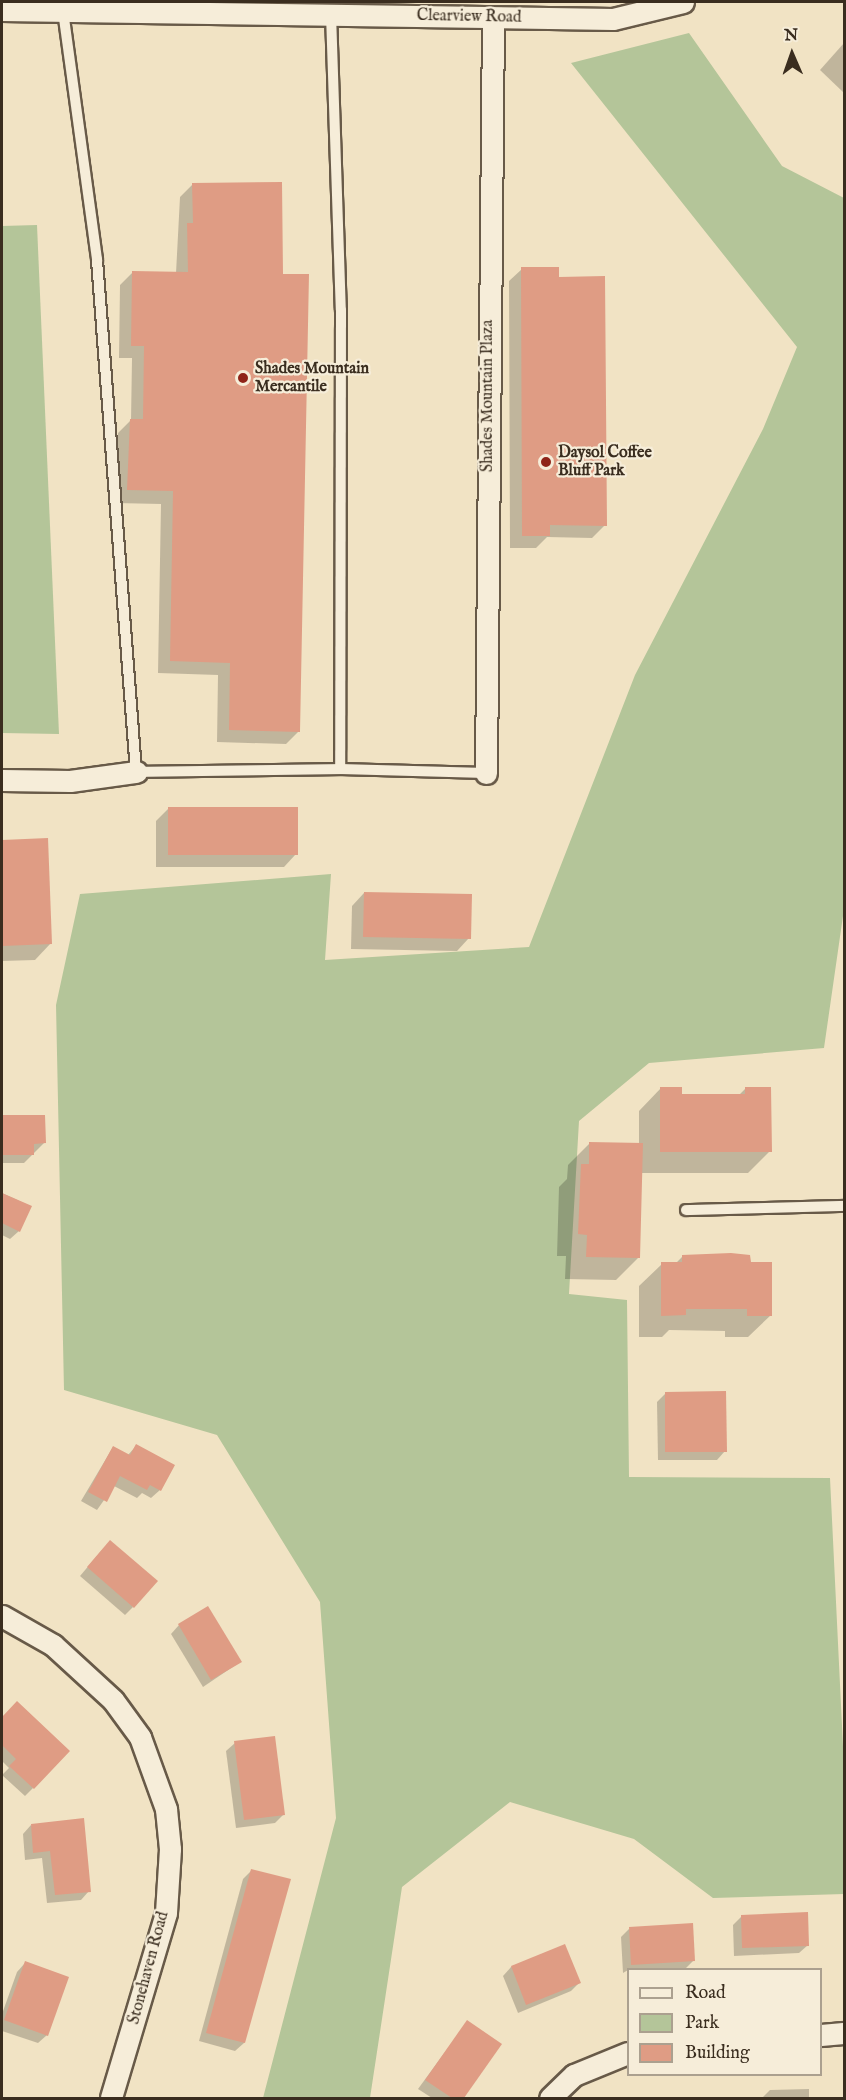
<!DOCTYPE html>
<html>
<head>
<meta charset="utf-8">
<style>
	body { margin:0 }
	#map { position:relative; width:846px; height:2100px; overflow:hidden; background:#f1e3c4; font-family:"IM FELL English",serif }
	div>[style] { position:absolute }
	.green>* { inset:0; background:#b4c599 }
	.shadow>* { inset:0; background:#0003 }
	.building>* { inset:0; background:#df9c84 }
	.roads { filter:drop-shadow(2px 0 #685a48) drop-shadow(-2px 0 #685a48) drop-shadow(0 2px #685a48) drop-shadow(0 -2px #685a48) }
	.lane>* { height:10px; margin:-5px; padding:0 5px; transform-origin:5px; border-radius:5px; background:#f6edd9 }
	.street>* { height:21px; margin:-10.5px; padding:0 10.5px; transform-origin:10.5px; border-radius:10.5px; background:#f6edd9 }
	.dots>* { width:16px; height:16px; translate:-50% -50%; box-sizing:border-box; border:3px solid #f6edd9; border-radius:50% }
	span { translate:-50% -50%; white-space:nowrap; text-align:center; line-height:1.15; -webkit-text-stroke:4.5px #f6edd9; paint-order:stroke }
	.street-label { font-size:16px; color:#3a2d1f }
	.poi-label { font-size:16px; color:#3a2d1f; font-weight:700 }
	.left { translate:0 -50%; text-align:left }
	.frame { position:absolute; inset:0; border:3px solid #3a2d1f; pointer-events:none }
	.legend { position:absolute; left:627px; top:1968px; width:195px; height:108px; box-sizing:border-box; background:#f6edd9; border:2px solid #aba08f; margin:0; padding:8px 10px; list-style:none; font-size:18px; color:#3a2d1f }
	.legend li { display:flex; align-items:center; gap:12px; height:30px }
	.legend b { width:30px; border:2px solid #aba08f }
	.north { position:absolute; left:762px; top:24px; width:60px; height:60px; -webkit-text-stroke:4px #f6edd9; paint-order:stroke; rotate:358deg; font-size:16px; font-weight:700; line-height:24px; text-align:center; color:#3a2d1f }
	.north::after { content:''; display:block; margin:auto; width:21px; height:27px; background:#3a2d1f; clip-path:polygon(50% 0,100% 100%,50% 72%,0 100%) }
</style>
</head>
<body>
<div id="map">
	<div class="green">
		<i style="clip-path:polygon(689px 33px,782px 166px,844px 198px,844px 909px,824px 1048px,649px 1063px,579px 1121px,569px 1294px,627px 1300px,629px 1477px,830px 1478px,844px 1767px,844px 1894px,713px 1898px,634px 1839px,510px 1802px,402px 1887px,370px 2098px,263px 2098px,336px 1818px,320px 1602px,217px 1435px,64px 1390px,56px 1005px,80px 894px,331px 874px,325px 960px,529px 947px,635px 675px,763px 429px,797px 347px,571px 63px)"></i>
		<i style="clip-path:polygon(37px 225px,59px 734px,2px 733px,2px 226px)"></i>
	</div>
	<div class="shadow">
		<i style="clip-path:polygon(844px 43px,844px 93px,820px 70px)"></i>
		<i style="clip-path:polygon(2px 75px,3px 75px,2px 112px)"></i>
		<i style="clip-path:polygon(193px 184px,282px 275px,299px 731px,286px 744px,217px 742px,218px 675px,158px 673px,161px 504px,115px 503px,118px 433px,131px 420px,132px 358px,119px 358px,120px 285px,133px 272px,176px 273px,180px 197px)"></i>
		<i style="clip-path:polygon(522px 269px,605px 525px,592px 538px,547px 537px,536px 548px,510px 548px,509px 281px)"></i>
		<i style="clip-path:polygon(169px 808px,296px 854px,284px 867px,156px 867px,156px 821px)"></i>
		<i style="clip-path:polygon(46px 840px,51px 943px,35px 960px,2px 961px,2px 842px)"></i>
		<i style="clip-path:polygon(364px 893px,469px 938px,457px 951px,351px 949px,352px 906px)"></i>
		<i style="clip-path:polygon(661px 1088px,680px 1096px,738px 1096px,745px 1089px,770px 1151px,748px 1173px,641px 1173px,638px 1258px,616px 1280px,565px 1279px,566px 1256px,557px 1256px,559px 1187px,567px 1179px,568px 1165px,590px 1143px,639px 1145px,639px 1111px)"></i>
		<i style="clip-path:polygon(44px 1116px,44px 1143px,24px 1163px,2px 1163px,2px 1117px)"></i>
		<i style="clip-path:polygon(2px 1193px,30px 1206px,19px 1231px,10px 1239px,2px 1235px)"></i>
		<i style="clip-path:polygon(682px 1257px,749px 1264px,771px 1315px,748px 1337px,725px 1337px,725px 1331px,669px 1330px,662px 1337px,639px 1337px,639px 1286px,662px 1264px,675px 1264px)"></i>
		<i style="clip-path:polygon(666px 1393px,725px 1451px,717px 1460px,658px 1460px,657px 1402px)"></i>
		<i style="clip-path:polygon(136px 1446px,160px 1490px,151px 1498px,142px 1493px,137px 1498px,114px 1486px,97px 1510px,81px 1501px,113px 1447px,128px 1455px)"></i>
		<i style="clip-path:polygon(2px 1457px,3px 1493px,2px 1495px)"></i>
		<i style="clip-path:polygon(102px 1550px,133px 1607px,125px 1615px,80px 1576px)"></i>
		<i style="clip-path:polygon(179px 1625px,240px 1662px,203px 1687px,171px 1634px)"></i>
		<i style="clip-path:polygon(17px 1703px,33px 1788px,25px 1796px,2px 1775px,9px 1768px,2px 1761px,2px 1719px)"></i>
		<i style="clip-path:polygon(235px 1743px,284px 1814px,275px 1823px,236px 1828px,226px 1751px)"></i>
		<i style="clip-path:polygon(31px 1825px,89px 1891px,81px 1900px,47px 1903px,42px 1858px,25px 1860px,23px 1834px)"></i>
		<i style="clip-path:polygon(251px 1871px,289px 1880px,244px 2043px,235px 2051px,199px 2041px,243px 1879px)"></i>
		<i style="clip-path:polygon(742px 1916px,808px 1945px,799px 1953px,734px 1956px,733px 1925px)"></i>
		<i style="clip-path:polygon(629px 1929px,694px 1960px,685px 1969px,628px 1970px,623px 1973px,621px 1937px)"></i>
		<i style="clip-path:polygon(564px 1946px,579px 1983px,571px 1991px,518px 2013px,503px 1976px,511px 1967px)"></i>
		<i style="clip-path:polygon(25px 1963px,47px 2035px,38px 2043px,2px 2031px,2px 2014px,17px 1972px)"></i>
		<i style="clip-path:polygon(467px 2022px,500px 2044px,462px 2098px,432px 2098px,418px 2089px)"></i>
		<i style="clip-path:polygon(809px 2089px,809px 2098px,762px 2098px,770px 2090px)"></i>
	</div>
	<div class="building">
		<i style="clip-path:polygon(282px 182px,283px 274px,309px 274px,300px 732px,229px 730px,230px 663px,170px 661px,173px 491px,127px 490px,130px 419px,143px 419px,144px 346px,131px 346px,132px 271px,188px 272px,187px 223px,193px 223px,192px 183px)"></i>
		<i style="clip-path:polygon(521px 267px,559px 267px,559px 277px,605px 276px,607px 526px,550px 525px,550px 536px,522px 536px)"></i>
		<i style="clip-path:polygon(168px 807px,298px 807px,298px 855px,168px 855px)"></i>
		<i style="clip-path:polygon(48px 838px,52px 944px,2px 946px,2px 840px)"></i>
		<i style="clip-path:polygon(364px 892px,472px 894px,471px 939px,363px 937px)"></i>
		<i style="clip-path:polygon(660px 1087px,682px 1087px,682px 1094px,745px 1094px,745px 1087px,771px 1087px,772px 1152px,660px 1152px)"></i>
		<i style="clip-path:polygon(2px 1115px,45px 1115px,46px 1143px,34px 1144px,34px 1155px,2px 1155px)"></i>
		<i style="clip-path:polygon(589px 1142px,643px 1143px,640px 1258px,586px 1257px,587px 1235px,578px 1234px,581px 1164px,589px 1164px)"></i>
		<i style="clip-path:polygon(2px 1193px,32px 1206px,20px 1232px,2px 1223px)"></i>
		<i style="clip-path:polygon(731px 1253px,750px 1255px,751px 1262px,772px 1262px,772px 1316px,747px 1316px,747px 1309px,686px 1309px,686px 1315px,661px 1316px,661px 1262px,682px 1262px,682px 1255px)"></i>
		<i style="clip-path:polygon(726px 1391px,727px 1452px,665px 1452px,665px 1392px)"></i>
		<i style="clip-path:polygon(136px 1444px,175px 1465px,161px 1491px,150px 1485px,147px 1490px,120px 1476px,107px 1502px,88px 1492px,113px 1446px,130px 1455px)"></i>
		<i style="clip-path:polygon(110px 1540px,158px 1581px,134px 1608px,87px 1567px)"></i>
		<i style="clip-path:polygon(208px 1606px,242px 1662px,211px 1680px,178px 1624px)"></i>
		<i style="clip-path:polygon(17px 1701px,70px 1751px,34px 1789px,9px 1766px,16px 1759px,2px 1745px,2px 1717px)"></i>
		<i style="clip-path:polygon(275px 1736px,285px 1815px,244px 1820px,234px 1741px)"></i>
		<i style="clip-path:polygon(84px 1818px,91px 1892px,55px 1895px,50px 1851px,33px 1853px,31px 1824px)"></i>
		<i style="clip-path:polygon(251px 1869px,291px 1879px,245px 2043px,206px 2033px)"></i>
		<i style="clip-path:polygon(808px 1912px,809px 1946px,742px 1948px,741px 1915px)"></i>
		<i style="clip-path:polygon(693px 1923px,695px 1961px,631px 1965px,629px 1927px)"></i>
		<i style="clip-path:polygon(565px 1944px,581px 1983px,526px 2005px,511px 1966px)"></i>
		<i style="clip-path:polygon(25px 1961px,69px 1977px,48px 2036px,4px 2020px)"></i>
		<i style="clip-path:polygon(467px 2020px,502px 2044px,464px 2098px,452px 2098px,425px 2080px)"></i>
	</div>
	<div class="roads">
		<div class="lane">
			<i style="left:63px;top:11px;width:251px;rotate:82.2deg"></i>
			<i style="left:97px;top:260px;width:513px;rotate:85.64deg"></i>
			<i style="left:136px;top:772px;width:204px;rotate:-0.8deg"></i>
			<i style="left:331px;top:14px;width:296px;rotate:88.1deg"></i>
			<i style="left:341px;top:310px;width:459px;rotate:90.1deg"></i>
			<i style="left:340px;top:769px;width:146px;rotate:1.6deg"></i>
			<i style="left:686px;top:1210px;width:158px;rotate:-1.5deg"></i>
		</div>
		<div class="street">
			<i style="left:2px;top:10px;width:611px;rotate:0.84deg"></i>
			<i style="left:613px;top:19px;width:72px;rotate:-13.7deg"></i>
			<i style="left:486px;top:773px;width:754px;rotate:-89.47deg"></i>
			<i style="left:2px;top:780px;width:68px;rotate:0.8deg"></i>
			<i style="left:70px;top:781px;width:67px;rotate:-7.8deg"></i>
			<i style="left:2px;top:1616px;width:59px;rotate:29.6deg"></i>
			<i style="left:53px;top:1645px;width:81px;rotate:42.5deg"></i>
			<i style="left:113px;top:1700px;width:46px;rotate:53.9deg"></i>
			<i style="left:140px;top:1737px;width:77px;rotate:70.1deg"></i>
			<i style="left:166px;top:1809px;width:40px;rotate:84.3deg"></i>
			<i style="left:170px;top:1849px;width:64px;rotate:93.6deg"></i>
			<i style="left:166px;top:1913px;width:193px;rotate:106.6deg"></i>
			<i style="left:820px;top:2035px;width:24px;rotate:-5deg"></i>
			<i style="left:550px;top:2098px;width:33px;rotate:-44deg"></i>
			<i style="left:574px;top:2075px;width:58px;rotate:-22.2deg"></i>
		</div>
	</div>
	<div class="dots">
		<i style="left:243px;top:378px;background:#8f2418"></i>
		<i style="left:546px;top:462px;background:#8f2418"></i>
	</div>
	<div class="street-label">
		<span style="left:469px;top:17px;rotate:1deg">Clearview Road</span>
		<span style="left:488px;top:396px;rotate:-90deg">Shades Mountain Plaza</span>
		<span style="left:149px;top:1968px;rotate:-75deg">Stonehaven Road</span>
	</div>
	<div class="poi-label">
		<span class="left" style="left:255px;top:378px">Shades Mountain<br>Mercantile</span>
		<span class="left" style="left:558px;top:462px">Daysol Coffee<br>Bluff Park</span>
	</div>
	<div class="frame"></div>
	<ul class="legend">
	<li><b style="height:8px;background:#f6edd9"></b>Road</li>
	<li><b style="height:16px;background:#b4c599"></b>Park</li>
	<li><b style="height:16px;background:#df9c84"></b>Building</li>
	</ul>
	<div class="north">N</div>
</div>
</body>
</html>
